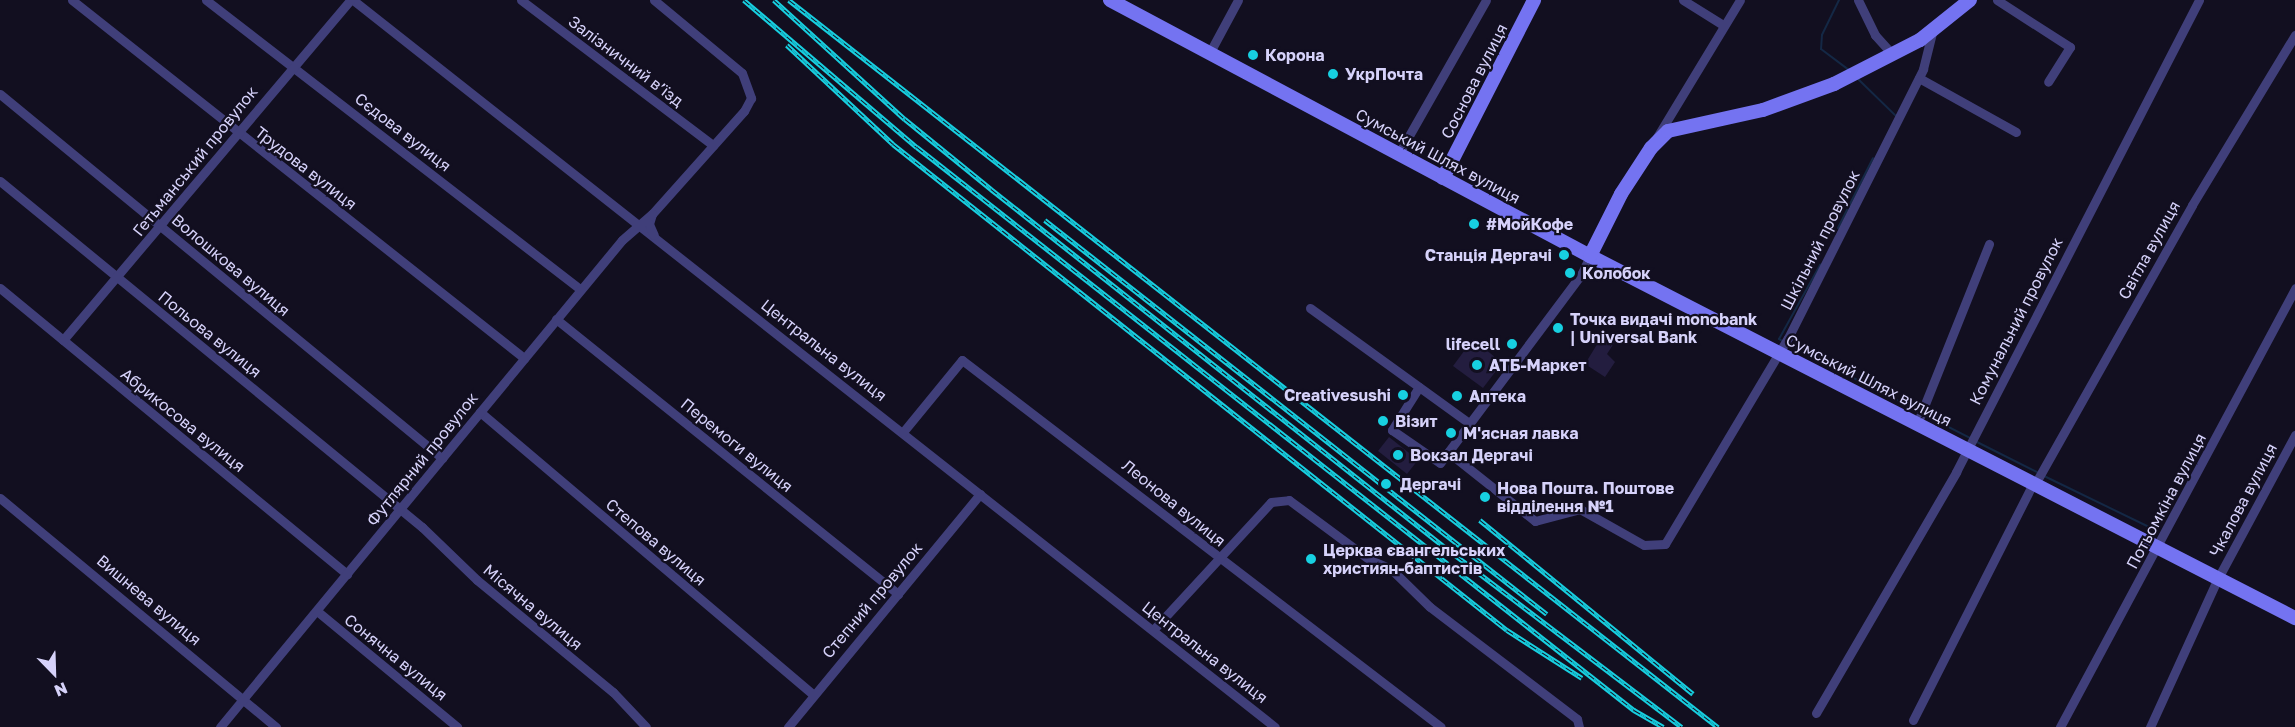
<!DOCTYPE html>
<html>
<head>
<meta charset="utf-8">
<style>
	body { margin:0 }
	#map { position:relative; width:2295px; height:727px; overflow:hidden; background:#120f20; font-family:"Golos Text",sans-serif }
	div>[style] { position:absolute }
	.stream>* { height:2px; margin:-1px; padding:0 1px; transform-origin:1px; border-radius:1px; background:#142845 }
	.building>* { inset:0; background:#231d3f }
	.street>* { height:9px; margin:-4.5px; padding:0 4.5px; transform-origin:4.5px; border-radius:4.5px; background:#403f7a }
	.secondary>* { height:14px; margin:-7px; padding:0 7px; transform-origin:7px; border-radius:7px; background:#7473f1 }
	.rail>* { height:4.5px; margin-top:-2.25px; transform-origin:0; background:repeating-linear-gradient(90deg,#120f20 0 7px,#17d0e1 0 14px); box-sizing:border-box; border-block:2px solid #17d0e1 }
	.dots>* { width:16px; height:16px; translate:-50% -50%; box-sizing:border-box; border:3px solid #120f20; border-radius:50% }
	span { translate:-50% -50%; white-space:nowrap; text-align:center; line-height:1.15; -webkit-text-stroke:4.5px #120f20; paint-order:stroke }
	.poi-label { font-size:16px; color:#d6d2fa; font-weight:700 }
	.left { translate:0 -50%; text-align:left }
	.right { translate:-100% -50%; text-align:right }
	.street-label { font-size:16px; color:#d6d2fa }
	.north { position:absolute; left:24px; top:643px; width:60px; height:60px; -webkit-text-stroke:4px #120f20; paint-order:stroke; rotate:157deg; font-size:16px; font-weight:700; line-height:24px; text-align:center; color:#d6d2fa }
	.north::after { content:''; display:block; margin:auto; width:21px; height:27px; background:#d6d2fa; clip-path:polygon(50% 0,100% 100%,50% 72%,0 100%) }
</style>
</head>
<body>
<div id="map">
	<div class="stream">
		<i style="left:1839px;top:0;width:39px;rotate:116deg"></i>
		<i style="left:1822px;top:35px;width:14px;rotate:94deg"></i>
		<i style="left:1821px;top:49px;width:36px;rotate:37deg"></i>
		<i style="left:1856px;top:77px;width:56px;rotate:44.3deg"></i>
		<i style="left:1838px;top:228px;width:78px;rotate:-63.4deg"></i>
		<i style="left:1784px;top:342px;width:6px;rotate:-149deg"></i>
		<i style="left:1779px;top:339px;width:85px;rotate:-61deg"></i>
		<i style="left:1789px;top:345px;width:147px;rotate:27.1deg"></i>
		<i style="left:1925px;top:415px;width:51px;rotate:27.1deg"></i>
		<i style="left:1975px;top:441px;width:69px;rotate:26.6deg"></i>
		<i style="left:2042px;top:475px;width:123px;rotate:25.9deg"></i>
	</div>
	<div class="building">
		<i style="clip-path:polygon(1604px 333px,1616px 340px,1607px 354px,1615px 362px,1605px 377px,1585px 364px)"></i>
		<i style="clip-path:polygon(1473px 339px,1502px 363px,1483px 388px,1453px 366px)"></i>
		<i style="clip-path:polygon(1389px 437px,1418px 460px,1407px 474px,1378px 451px)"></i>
	</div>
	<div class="street">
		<i style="left:72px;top:0;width:577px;rotate:38.38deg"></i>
		<i style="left:206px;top:0;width:473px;rotate:37.7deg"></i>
		<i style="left:353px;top:0;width:1174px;rotate:38.26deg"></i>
		<i style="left:521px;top:0;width:241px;rotate:37.1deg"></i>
		<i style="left:654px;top:0;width:114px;rotate:39.7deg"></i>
		<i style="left:742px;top:73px;width:27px;rotate:70deg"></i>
		<i style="left:751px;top:98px;width:15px;rotate:118deg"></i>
		<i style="left:744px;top:111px;width:138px;rotate:131.8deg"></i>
		<i style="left:652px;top:214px;width:10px;rotate:107deg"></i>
		<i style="left:649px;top:224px;width:12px;rotate:66deg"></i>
		<i style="left:1683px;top:0;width:47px;rotate:32deg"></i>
		<i style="left:1858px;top:0;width:39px;rotate:64deg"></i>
		<i style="left:1875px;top:35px;width:27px;rotate:48deg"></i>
		<i style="left:1997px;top:0;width:87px;rotate:32.8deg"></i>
		<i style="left:2070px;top:47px;width:41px;rotate:122.2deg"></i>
		<i style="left:1210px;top:52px;width:59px;rotate:-61.7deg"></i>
		<i style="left:1919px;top:78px;width:111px;rotate:29.1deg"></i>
		<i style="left:0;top:94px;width:573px;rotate:39.47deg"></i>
		<i style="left:1657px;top:137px;width:160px;rotate:-58.8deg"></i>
		<i style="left:1398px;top:155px;width:178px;rotate:-60.4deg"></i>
		<i style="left:0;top:181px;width:546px;rotate:39.35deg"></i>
		<i style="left:422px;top:527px;width:76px;rotate:43.9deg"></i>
		<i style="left:477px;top:580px;width:176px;rotate:39.5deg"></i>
		<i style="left:613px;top:692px;width:48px;rotate:46.7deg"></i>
		<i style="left:0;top:288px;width:450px;rotate:39.5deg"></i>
		<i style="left:1310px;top:308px;width:196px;rotate:35.9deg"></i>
		<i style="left:556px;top:319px;width:439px;rotate:38.8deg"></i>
		<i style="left:63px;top:340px;width:445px;rotate:-49.8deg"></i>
		<i style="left:1419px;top:387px;width:51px;rotate:122.1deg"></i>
		<i style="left:1392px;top:430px;width:58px;rotate:34.5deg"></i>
		<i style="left:1440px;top:463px;width:237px;rotate:-53.2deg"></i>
		<i style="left:1582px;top:273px;width:19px;rotate:-65deg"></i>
		<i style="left:480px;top:412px;width:436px;rotate:40.3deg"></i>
		<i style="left:1917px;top:424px;width:194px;rotate:-68.2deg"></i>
		<i style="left:903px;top:432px;width:93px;rotate:-50.7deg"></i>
		<i style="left:962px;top:360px;width:603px;rotate:37.46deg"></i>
		<i style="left:1448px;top:452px;width:111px;rotate:38.4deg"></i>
		<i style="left:1535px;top:521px;width:47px;rotate:-14.9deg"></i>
		<i style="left:1580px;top:509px;width:73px;rotate:29.4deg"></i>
		<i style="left:1644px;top:545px;width:21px;rotate:-3deg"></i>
		<i style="left:1665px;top:544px;width:240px;rotate:-59.2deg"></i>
		<i style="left:1788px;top:338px;width:301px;rotate:-63.3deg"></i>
		<i style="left:1923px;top:69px;width:38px;rotate:-76deg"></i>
		<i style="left:2035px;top:484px;width:320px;rotate:-60.6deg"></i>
		<i style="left:2192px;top:205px;width:199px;rotate:-58.8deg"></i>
		<i style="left:0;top:498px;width:359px;rotate:39.7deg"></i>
		<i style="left:317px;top:611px;width:182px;rotate:39.6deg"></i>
		<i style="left:1153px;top:630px;width:174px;rotate:-47.3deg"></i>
		<i style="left:1271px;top:502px;width:18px;rotate:-6deg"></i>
		<i style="left:1289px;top:500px;width:101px;rotate:36.5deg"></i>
		<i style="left:1370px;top:560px;width:23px;rotate:23deg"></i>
		<i style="left:1391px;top:569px;width:54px;rotate:44.3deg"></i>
		<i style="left:1430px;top:607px;width:185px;rotate:37.3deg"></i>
		<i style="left:1577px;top:719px;width:8px;rotate:76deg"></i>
		<i style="left:1816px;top:713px;width:279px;rotate:-59.8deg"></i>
		<i style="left:1956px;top:472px;width:531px;rotate:-62.76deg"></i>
		<i style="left:1913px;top:720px;width:266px;rotate:-63.1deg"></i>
		<i style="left:220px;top:727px;width:631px;rotate:-50.46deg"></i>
		<i style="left:622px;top:240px;width:40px;rotate:-41deg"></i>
		<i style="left:788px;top:727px;width:302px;rotate:-50.5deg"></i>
		<i style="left:2060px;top:727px;width:498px;rotate:-61.8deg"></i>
		<i style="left:2150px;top:727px;width:162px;rotate:-65.5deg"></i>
		<i style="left:2217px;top:580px;width:165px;rotate:-61.7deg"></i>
	</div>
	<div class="secondary">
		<i style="left:1110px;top:0;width:544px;rotate:28.07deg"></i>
		<i style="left:1590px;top:256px;width:793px;rotate:27.18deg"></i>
		<i style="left:1443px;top:178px;width:200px;rotate:-62.9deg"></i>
		<i style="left:1590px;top:256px;width:69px;rotate:-63.4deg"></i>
		<i style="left:1621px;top:194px;width:55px;rotate:-56.9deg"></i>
		<i style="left:1651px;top:148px;width:24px;rotate:-45deg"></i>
		<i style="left:1668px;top:131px;width:97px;rotate:-12.5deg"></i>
		<i style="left:1763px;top:110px;width:76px;rotate:-20.1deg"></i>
		<i style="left:1834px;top:84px;width:97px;rotate:-27.1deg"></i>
		<i style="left:1920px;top:40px;width:64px;rotate:-38.7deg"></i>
	</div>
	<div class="rail">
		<i style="left:744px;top:0;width:227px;rotate:40.4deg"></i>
		<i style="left:917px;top:147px;width:912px;rotate:38.14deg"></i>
		<i style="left:1634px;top:710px;width:34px;rotate:30deg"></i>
		<i style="left:774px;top:0;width:177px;rotate:42.3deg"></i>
		<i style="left:905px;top:119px;width:111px;rotate:39.1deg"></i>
		<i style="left:991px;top:189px;width:580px;rotate:38.27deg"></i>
		<i style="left:1446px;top:548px;width:296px;rotate:37.2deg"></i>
		<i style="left:789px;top:0;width:1180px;rotate:38.05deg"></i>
		<i style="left:787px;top:45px;width:145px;rotate:43deg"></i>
		<i style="left:893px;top:144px;width:783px;rotate:38.36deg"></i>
		<i style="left:1507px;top:630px;width:89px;rotate:32.6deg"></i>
		<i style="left:1045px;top:220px;width:638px;rotate:38.13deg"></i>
		<i style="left:1480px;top:520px;width:275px;rotate:39.2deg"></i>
	</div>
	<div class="dots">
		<i style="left:1253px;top:55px;background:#17d0e1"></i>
		<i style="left:1333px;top:74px;background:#17d0e1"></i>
		<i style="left:1474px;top:224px;background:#17d0e1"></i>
		<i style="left:1564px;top:255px;background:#17d0e1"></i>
		<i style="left:1570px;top:273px;background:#17d0e1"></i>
		<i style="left:1558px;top:328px;background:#17d0e1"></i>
		<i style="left:1512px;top:344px;background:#17d0e1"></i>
		<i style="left:1477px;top:365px;background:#17d0e1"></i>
		<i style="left:1403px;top:395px;background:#17d0e1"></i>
		<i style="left:1457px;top:396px;background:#17d0e1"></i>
		<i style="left:1383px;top:421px;background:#17d0e1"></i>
		<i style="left:1451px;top:433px;background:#17d0e1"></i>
		<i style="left:1398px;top:455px;background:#17d0e1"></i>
		<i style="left:1386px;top:484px;background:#17d0e1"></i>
		<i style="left:1485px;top:497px;background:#17d0e1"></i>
		<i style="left:1311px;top:559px;background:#17d0e1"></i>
	</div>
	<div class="poi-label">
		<span class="left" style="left:1265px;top:55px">Корона</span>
		<span class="left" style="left:1345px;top:74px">УкрПочта</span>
		<span class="left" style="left:1486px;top:224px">#МойКофе</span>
		<span class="right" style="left:1552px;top:255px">Станція Дергачі</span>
		<span class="left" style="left:1582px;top:273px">Колобок</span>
		<span class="left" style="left:1570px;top:328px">Точка видачі monobank<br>| Universal Bank</span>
		<span class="right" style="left:1500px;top:344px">lifecell</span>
		<span class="left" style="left:1489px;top:365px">АТБ-Маркет</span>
		<span class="right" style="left:1391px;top:395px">Creativesushi</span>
		<span class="left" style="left:1469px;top:396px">Аптека</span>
		<span class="left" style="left:1395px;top:421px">Візит</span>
		<span class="left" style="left:1463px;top:433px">М'ясная лавка</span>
		<span class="left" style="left:1410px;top:455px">Вокзал Дергачі</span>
		<span class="left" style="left:1400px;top:484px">Дергачі</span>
		<span class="left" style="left:1497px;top:497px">Нова Пошта. Поштове<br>відділення №1</span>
		<span class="left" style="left:1323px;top:559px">Церква євангельських<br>християн-баптистів</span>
	</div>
	<div class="street-label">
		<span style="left:626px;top:61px;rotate:37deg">Залізничний в’їзд</span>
		<span style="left:1474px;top:81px;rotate:-63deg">Соснова вулиця</span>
		<span style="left:403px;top:132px;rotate:38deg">Сєдова вулиця</span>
		<span style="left:1438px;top:156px;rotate:28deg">Сумський Шлях вулиця</span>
		<span style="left:195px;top:161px;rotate:-51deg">Гетьманський провулок</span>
		<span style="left:306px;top:168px;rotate:38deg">Трудова вулиця</span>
		<span style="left:1820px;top:240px;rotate:-63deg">Шкільний провулок</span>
		<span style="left:2149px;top:250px;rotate:-61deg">Світла вулиця</span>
		<span style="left:231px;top:265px;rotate:40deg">Волошкова вулиця</span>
		<span style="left:2016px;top:321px;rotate:-63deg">Комунальний провулок</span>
		<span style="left:210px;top:334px;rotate:39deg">Польова вулиця</span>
		<span style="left:824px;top:350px;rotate:38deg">Центральна вулиця</span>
		<span style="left:1869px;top:380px;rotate:27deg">Сумський Шлях вулиця</span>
		<span style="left:183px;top:420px;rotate:39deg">Абрикосова вулиця</span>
		<span style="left:737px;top:445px;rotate:39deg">Перемоги вулиця</span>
		<span style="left:422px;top:459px;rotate:-51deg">Футлярний провулок</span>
		<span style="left:2243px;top:500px;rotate:-62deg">Чкалова вулиця</span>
		<span style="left:2166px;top:501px;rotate:-62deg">Потьомкіна вулиця</span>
		<span style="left:1174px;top:503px;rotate:39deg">Леонова вулиця</span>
		<span style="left:656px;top:542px;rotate:40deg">Степова вулиця</span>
		<span style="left:149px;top:600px;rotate:40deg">Вишнева вулиця</span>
		<span style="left:872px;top:600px;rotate:-50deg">Степний провулок</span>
		<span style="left:533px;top:607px;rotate:40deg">Місячна вулиця</span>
		<span style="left:1205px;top:652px;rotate:38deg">Центральна вулиця</span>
		<span style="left:396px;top:657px;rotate:39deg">Сонячна вулиця</span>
	</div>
	<div class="north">N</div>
</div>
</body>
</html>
